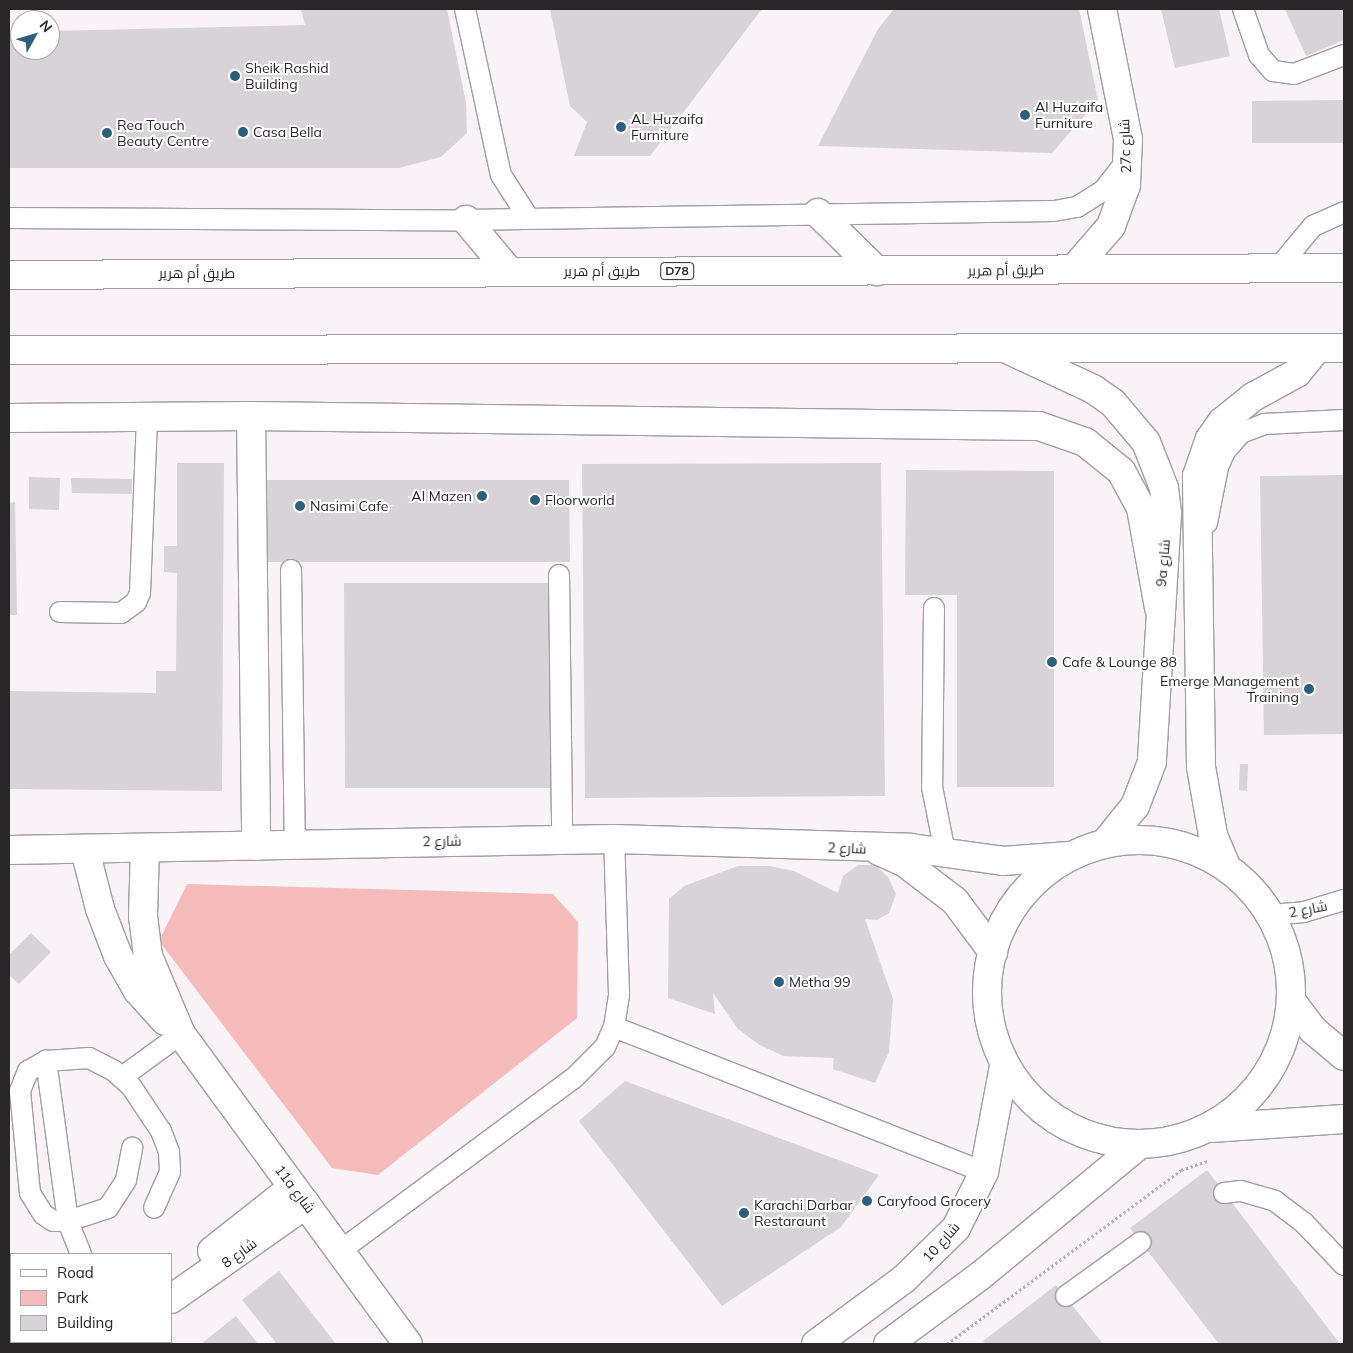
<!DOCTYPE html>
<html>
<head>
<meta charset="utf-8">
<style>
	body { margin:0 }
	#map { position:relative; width:1353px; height:1353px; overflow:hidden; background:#f9f2f6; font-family:Mulish,Cairo,sans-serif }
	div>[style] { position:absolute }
	.green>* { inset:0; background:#f5bbba }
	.building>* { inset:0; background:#d7d3d9 }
	.path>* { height:3px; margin-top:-1.5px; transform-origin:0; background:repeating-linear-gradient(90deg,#b6b0b4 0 2.5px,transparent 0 5px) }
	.roads { filter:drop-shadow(1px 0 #a39da1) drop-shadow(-1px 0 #a39da1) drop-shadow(0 1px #a39da1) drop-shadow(0 -1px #a39da1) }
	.service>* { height:20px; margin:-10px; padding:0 10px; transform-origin:10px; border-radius:10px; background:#fff }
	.minor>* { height:28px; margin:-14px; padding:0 14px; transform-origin:14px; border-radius:14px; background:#fff }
	.secondary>* { height:28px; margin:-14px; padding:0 14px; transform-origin:14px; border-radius:14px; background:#fff }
	.secondary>.ring { margin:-14px; padding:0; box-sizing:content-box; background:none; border:28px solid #fff; border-radius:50% }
	.primary>* { height:28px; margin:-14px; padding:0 14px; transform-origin:14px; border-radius:14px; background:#fff }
	.dots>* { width:14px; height:14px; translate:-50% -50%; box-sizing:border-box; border:2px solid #fff; border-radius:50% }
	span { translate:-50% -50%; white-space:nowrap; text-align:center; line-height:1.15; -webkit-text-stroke:4px #fff; paint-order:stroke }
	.shield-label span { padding:1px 4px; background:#fff; border:1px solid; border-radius:4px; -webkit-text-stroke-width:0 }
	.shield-label { font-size:12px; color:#292628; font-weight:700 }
	.poi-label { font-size:14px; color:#292628 }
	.left { translate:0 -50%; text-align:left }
	.right { translate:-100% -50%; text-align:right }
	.street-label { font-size:14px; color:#292628 }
	.frame { position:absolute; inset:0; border:10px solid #292628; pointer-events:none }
	.legend { position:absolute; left:10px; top:1253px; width:162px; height:90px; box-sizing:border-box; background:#fff; border:1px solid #a9a8a9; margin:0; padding:6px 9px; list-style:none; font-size:15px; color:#292628 }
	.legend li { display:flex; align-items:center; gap:10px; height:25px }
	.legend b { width:25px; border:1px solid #a9a8a9 }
	.north { position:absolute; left:10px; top:10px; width:50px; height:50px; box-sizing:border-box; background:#fff; border:1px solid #a9a8a9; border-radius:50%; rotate:51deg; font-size:14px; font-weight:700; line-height:20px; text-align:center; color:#292628 }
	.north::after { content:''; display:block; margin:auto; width:18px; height:22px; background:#2d5f7c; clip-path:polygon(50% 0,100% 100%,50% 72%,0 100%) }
</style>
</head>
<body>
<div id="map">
	<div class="green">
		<i style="clip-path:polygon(187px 884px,553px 894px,578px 922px,577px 1018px,378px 1175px,332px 1168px,159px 941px)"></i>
	</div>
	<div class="building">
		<i style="clip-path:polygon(301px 9px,447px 9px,466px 103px,467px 133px,441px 157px,399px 168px,9px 168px,9px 32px,20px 32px,20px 50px,50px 50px,50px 31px,305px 25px)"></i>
		<i style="clip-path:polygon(550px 9px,762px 9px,650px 156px,574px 156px,587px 122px,570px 106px)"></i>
		<i style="clip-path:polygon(894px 9px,1079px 9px,1098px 100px,1052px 153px,818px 146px,878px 29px)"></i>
		<i style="clip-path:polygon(1161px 9px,1219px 9px,1230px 56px,1175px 68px)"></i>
		<i style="clip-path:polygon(1285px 9px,1344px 9px,1344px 40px,1306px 56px)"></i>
		<i style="clip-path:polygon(1344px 100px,1344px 143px,1252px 143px,1252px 101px)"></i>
		<i style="clip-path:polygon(177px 463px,224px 463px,222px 791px,9px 789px,9px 691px,156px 693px,156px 671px,176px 671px,177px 573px,164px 572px,164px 546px,177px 546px)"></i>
		<i style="clip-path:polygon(881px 463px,885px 796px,585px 798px,582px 464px)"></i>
		<i style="clip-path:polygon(906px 470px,1054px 471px,1054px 787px,957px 787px,957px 595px,905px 595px)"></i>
		<i style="clip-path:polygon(1344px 475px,1344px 734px,1264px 735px,1260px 476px)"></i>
		<i style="clip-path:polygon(29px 477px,60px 478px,59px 510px,29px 509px)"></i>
		<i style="clip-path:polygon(71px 478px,132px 479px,132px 494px,72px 493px)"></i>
		<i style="clip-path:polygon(254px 480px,569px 480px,570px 562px,254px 562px)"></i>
		<i style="clip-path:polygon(15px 502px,17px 615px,9px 615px,9px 503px)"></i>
		<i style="clip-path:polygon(344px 583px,557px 583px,557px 788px,345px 788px)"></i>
		<i style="clip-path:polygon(1240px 764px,1248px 764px,1247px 791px,1239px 790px)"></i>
		<i style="clip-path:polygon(858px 865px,875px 865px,888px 877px,896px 894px,889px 913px,877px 920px,865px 919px,893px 999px,889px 1052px,875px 1083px,833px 1069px,834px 1058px,783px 1056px,758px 1044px,738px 1029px,713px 993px,715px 1014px,668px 998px,669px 899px,684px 886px,738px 866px,769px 866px,794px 871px,838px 893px,843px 876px)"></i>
		<i style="clip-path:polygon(31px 933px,51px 952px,19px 984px,9px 975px,9px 955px)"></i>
		<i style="clip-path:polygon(625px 1081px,879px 1175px,841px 1227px,722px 1306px,579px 1121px)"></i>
		<i style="clip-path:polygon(1207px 1170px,1340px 1344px,1219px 1344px,1130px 1228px)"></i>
		<i style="clip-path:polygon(279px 1271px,336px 1344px,277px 1344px,242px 1300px)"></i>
		<i style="clip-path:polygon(1056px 1285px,1103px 1344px,986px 1344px,983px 1341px)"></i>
		<i style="clip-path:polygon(236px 1316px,258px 1344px,201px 1344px)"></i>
	</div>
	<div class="path">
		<i style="left:947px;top:1344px;width:292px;rotate:-36.6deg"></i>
		<i style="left:1181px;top:1170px;width:28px;rotate:-19deg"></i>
	</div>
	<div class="roads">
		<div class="service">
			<i style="left:465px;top:9px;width:170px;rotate:77.8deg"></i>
			<i style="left:501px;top:175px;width:50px;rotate:57.3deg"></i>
			<i style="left:1243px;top:9px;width:49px;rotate:70.8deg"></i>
			<i style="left:1259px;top:55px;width:21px;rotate:49deg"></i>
			<i style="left:1273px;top:71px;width:21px;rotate:8deg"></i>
			<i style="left:1294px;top:74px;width:53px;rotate:-20.8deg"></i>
			<i style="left:9px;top:218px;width:457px;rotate:0.3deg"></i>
			<i style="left:466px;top:220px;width:588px;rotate:-0.88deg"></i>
			<i style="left:1054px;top:211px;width:23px;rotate:-10deg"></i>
			<i style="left:1077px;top:207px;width:31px;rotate:-32deg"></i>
			<i style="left:1103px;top:191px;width:41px;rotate:-52deg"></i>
			<i style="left:1279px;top:267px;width:53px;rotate:-50.3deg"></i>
			<i style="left:1313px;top:226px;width:34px;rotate:-24deg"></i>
			<i style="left:1207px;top:523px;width:57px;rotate:-78.9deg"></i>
			<i style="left:1218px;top:467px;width:17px;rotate:-66deg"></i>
			<i style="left:1225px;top:451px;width:24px;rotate:-48deg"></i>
			<i style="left:1241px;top:433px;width:25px;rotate:-21deg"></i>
			<i style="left:1264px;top:424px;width:80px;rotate:-2.9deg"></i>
			<i style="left:291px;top:570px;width:275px;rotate:89.2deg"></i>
			<i style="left:559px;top:575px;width:263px;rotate:89.3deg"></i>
			<i style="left:934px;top:608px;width:179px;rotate:90.6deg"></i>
			<i style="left:932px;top:787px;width:66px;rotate:78.7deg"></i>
			<i style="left:60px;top:612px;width:61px;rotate:0.9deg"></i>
			<i style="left:121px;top:613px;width:19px;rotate:-36deg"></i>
			<i style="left:136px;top:602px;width:10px;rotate:-66deg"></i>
			<i style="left:140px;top:593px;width:176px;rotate:-87.7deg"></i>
			<i style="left:1271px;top:915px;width:33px;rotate:-5deg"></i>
			<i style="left:1304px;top:912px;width:42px;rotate:-16.7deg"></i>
			<i style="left:614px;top:1027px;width:397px;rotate:21.4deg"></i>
			<i style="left:46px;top:1061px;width:21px;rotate:151deg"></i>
			<i style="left:28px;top:1071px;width:22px;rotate:112deg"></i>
			<i style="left:20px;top:1091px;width:102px;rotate:84.4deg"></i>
			<i style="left:30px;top:1193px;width:25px;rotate:58deg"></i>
			<i style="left:43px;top:1214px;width:12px;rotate:35deg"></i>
			<i style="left:53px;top:1221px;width:15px"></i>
			<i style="left:68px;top:1221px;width:42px;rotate:-18deg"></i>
			<i style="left:108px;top:1208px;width:33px;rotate:-57deg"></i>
			<i style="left:126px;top:1180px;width:33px;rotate:-79deg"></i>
			<i style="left:122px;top:1077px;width:73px;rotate:-36.1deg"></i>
			<i style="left:1224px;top:1193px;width:17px;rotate:-7deg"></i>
			<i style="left:1241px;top:1191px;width:35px;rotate:16deg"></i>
			<i style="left:1275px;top:1201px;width:36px;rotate:37deg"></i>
			<i style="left:1304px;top:1223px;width:58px;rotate:46.4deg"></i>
			<i style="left:340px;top:1251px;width:291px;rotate:-36.5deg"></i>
			<i style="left:574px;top:1078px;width:44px;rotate:-45deg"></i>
			<i style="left:605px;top:1047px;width:22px;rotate:-66deg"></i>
			<i style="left:614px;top:1027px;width:33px;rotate:-81deg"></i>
			<i style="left:619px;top:994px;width:155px;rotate:-91.8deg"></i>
			<i style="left:81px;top:1254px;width:35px;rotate:-112deg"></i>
			<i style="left:68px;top:1221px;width:162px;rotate:-97.8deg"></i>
			<i style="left:46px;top:1061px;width:43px;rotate:-4deg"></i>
			<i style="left:89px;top:1058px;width:27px;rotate:27deg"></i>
			<i style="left:113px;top:1070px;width:24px;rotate:42deg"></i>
			<i style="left:131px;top:1086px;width:54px;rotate:56.3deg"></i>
			<i style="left:161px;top:1131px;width:22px;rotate:69deg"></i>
			<i style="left:169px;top:1152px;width:20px;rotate:87deg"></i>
			<i style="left:170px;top:1172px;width:39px;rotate:114deg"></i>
			<i style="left:1066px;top:1296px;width:92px;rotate:-35.8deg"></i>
		</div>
		<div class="minor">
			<i style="left:251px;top:416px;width:430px;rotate:89.3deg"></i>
			<i style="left:9px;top:418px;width:242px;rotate:-0.5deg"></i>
			<i style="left:251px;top:416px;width:788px;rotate:0.73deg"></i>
			<i style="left:1039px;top:426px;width:49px;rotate:19.2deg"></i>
			<i style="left:1085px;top:442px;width:46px;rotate:38.9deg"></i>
			<i style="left:1121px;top:471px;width:42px;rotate:61.6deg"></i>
			<i style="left:1141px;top:508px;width:102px;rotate:79.8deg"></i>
			<i style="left:145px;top:848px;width:68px;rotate:91.7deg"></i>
			<i style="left:143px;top:916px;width:40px;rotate:82.9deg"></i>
			<i style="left:148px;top:956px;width:85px;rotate:67.1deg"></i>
			<i style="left:181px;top:1034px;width:384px;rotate:53.8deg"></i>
			<i style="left:9px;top:850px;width:605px;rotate:-1.04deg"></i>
			<i style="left:614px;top:839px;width:297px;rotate:1.7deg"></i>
			<i style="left:911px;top:848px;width:93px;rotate:8deg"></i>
			<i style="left:1003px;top:861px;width:66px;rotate:-4.3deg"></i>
			<i style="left:85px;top:850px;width:61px;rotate:75.7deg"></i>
			<i style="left:100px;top:909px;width:50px;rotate:69deg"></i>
			<i style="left:118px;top:956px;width:40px;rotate:60.3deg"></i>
			<i style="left:138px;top:991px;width:40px;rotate:48deg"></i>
			<i style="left:879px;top:851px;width:27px;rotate:24deg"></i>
			<i style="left:904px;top:862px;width:64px;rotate:37.4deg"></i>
			<i style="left:955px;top:901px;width:64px;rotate:53.3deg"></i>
			<i style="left:212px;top:1251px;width:103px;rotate:-38.3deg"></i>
			<i style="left:171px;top:1299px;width:165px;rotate:-35.1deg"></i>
			<i style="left:102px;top:1344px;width:4px;rotate:-34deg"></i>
		</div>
		<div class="secondary">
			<i style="left:1074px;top:269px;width:57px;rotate:-49.3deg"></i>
			<i style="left:1111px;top:226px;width:44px;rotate:-69.9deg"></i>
			<i style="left:1126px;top:185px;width:46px;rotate:-87.5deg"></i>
			<i style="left:1128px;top:139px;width:133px;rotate:-101.3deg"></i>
			<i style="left:1007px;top:349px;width:95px;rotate:24.9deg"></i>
			<i style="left:1093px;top:389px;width:24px;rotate:35deg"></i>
			<i style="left:1113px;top:403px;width:51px;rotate:49.8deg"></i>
			<i style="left:1146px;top:442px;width:49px;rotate:68.6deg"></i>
			<i style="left:1164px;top:488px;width:26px;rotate:83deg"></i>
			<i style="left:1167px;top:514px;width:248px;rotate:93.5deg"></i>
			<i style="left:1152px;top:762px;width:47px;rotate:111.1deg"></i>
			<i style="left:1135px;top:806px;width:48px;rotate:129deg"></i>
			<i class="ring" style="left:987px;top:840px;width:276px;height:276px"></i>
			<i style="left:1226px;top:866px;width:34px;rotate:-113deg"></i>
			<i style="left:1213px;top:835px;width:69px;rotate:-100deg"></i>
			<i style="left:1201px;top:767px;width:291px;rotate:-90.8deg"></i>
			<i style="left:1197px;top:476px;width:39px;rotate:-71deg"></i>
			<i style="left:1210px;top:439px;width:21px;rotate:-55deg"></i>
			<i style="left:1222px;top:422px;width:40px;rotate:-39deg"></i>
			<i style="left:1253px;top:397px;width:50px;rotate:-28.6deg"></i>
			<i style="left:1297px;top:373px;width:32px;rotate:-51deg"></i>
			<i style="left:1292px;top:1002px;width:35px;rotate:53deg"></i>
			<i style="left:1313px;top:1030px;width:40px;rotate:40deg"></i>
			<i style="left:1211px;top:1128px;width:133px;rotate:-3.9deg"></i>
			<i style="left:816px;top:1344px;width:109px;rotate:-36.5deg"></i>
			<i style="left:904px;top:1279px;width:73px;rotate:-44.4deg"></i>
			<i style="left:956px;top:1228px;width:63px;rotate:-63.4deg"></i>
			<i style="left:984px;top:1172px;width:108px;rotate:-79.3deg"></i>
			<i style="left:888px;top:1344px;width:114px;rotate:-36.5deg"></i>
			<i style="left:980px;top:1276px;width:206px;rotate:-39.5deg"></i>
		</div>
		<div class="primary">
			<i style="left:818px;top:213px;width:83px;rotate:44.5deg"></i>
			<i style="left:466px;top:220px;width:67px;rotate:49.9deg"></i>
			<i style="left:9px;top:275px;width:1335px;rotate:-0.3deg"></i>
			<i style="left:9px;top:350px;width:1335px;rotate:-0.09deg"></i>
		</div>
	</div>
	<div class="dots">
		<i style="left:235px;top:76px;background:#2d5f7c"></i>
		<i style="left:1025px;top:115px;background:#2d5f7c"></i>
		<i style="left:621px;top:127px;background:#2d5f7c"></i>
		<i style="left:243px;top:132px;background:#2d5f7c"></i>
		<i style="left:107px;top:133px;background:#2d5f7c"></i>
		<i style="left:482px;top:496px;background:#2d5f7c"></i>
		<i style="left:535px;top:500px;background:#2d5f7c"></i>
		<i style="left:300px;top:506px;background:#2d5f7c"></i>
		<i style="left:1052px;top:662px;background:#2d5f7c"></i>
		<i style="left:1309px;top:689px;background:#2d5f7c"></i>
		<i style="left:779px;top:982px;background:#2d5f7c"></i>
		<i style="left:867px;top:1201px;background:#2d5f7c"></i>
		<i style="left:744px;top:1213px;background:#2d5f7c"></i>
	</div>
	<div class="shield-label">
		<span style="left:677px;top:271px">D78</span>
	</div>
	<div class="poi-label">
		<span class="left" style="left:245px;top:76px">Sheik Rashid<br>Building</span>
		<span class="left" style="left:1035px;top:115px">Al Huzaifa<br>Furniture</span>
		<span class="left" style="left:631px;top:127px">AL Huzaifa<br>Furniture</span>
		<span class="left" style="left:117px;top:133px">Rea Touch<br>Beauty Centre</span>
		<span class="left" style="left:253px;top:132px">Casa Bella</span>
		<span class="right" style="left:472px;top:496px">Al Mazen</span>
		<span class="left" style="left:545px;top:500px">Floorworld</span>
		<span class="left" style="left:310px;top:506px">Nasimi Cafe</span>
		<span class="left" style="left:1062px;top:662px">Cafe &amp; Lounge 88</span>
		<span class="right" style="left:1299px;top:689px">Emerge Management<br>Training</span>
		<span class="left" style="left:789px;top:982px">Metha 99</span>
		<span class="left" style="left:877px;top:1201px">Caryfood Grocery</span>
		<span class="left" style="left:754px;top:1213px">Karachi Darbar<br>Restaraunt</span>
	</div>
	<div class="street-label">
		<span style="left:1125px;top:146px;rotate:-92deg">27c شارع</span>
		<span style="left:1006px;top:270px;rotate:-1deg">طريق أم هرير</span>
		<span style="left:602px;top:271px">طريق أم هرير</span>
		<span style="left:197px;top:273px">طريق أم هرير</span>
		<span style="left:1163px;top:563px;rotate:-85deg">9a شارع</span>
		<span style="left:442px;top:841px;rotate:-1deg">شارع 2</span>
		<span style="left:847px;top:848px;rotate:2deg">شارع 2</span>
		<span style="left:1308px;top:909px;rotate:-11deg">شارع 2</span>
		<span style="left:295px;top:1189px;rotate:53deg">11a شارع</span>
		<span style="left:941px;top:1242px;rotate:-48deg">شارع 10</span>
		<span style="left:239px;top:1253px;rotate:-36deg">شارع 8</span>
	</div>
	<div class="frame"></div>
	<ul class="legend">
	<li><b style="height:6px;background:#fff"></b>Road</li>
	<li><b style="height:14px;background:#f5bbba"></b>Park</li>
	<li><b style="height:14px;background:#d7d3d9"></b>Building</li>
	</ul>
	<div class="north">N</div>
</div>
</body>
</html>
